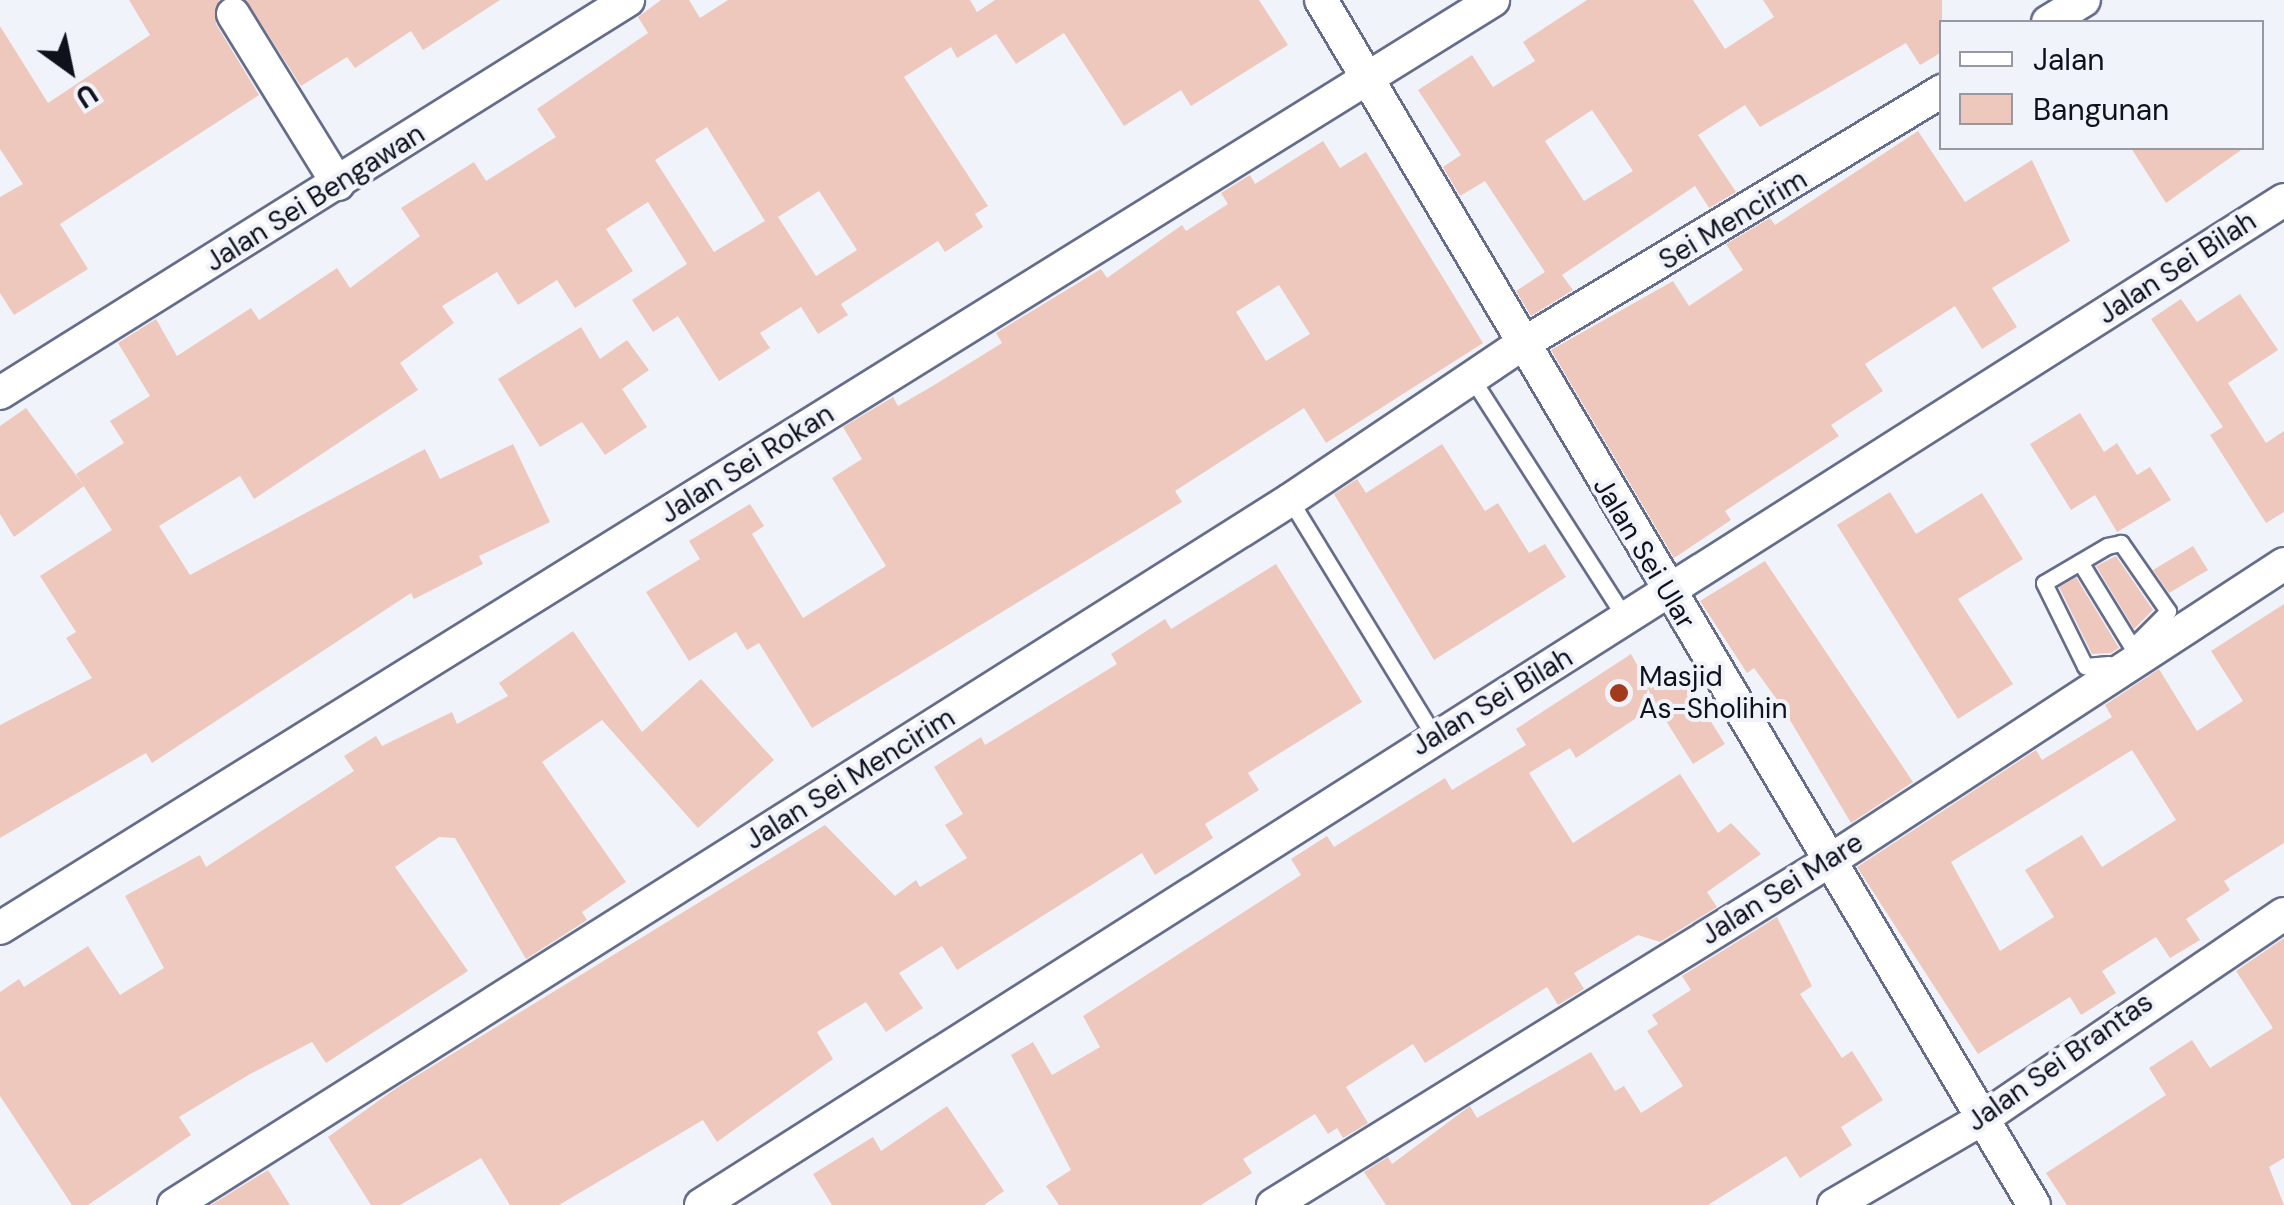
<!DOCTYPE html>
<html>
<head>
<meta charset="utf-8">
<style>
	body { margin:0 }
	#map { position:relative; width:2284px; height:1205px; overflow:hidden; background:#f1f3fa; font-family:"DM Sans",sans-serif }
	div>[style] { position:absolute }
	.building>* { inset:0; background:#eec8bd }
	.roads { filter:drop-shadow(2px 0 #656d8a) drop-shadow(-2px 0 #656d8a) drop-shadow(0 2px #656d8a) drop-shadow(0 -2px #656d8a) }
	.service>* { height:15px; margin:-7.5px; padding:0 7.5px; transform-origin:7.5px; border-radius:7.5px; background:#fff }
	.minor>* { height:32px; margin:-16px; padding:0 16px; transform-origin:16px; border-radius:16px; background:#fff }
	.dots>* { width:28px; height:28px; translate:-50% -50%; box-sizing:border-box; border:5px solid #f1f3fa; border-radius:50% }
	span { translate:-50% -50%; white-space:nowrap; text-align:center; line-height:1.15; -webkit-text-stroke:8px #f1f3fa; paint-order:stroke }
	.street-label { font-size:28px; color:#0f121d }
	.poi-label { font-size:28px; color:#0f121d }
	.left { translate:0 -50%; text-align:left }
	.legend { position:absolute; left:1939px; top:20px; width:325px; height:130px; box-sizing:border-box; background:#f1f3fa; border:2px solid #9799a2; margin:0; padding:12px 18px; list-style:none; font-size:30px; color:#0f121d }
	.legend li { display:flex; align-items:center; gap:20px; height:50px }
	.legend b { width:50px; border:2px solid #9799a2 }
	.north { position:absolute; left:20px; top:20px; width:100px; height:100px; -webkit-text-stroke:8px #f1f3fa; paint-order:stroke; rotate:147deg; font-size:28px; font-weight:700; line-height:40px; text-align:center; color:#0f121d }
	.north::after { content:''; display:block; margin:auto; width:35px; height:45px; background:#0f121d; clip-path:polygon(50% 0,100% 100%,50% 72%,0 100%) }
</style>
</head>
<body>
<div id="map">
	<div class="building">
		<i style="clip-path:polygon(129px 0,219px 0,216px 24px,259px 95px,60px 224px,88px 269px,14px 315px,0 293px,0 197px,23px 184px,0 149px,0 26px,48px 103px,150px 35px)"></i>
		<i style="clip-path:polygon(246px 0,500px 0,423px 50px,411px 31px,355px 68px,347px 57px,301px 86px)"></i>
		<i style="clip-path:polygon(evenodd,661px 0,689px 0,700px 18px,728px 0,970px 0,977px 12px,995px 0,1259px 0,1288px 45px,1191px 106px,1181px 90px,1124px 126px,1064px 33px,1016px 64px,996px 34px,957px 58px,951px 47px,904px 77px,988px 206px,975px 214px,983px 227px,945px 252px,938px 241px,841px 304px,848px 315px,818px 334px,801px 307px,760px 333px,770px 348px,719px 381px,678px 316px,653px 332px,632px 300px,687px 264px,648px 202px,606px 229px,633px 271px,575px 308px,557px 280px,518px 305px,497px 272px,442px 306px,454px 323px,400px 363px,418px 390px,254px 499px,240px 476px,159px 526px,190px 575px,425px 449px,440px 479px,513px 444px,550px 522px,479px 556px,483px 564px,414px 599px,411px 593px,152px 763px,146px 753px,0 838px,0 725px,92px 678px,66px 638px,76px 632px,40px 576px,112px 530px,76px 474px,124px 443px,110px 421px,150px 396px,118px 343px,156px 319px,177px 356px,251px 308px,259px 320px,337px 268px,350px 288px,420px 236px,401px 208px,474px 162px,486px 181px,556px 137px,537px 109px,648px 33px,638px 17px,661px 0,707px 127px,765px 221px,714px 252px,655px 160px,707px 127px,661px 0,819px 191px,857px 250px,816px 276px,778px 217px,819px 191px)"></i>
		<i style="clip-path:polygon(evenodd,1587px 0,1693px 0,1725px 49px,1774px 17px,1763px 0,1942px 0,1942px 52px,1920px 65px,1906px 43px,1760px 127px,1745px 105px,1698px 135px,1736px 192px,1709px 208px,1695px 186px,1562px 275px,1573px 290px,1531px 316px,1516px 291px,1545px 272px,1485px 181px,1460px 196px,1443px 167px,1461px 155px,1418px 90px,1472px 55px,1493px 87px,1535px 61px,1523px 42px,1587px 0,1592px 110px,1633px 171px,1584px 201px,1545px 141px,1592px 110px)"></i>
		<i style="clip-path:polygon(1918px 131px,1965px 202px,2032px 160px,2070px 241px,1992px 288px,2017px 327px,1982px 349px,1955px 306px,1865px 364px,1883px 391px,1831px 425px,1839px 436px,1725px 511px,1731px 520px,1674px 558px,1551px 350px,1673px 281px,1689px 306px,1743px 270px,1726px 244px,1770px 218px,1775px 225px)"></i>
		<i style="clip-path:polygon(evenodd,1323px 141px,1340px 168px,1366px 152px,1483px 343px,1326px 443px,1304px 408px,1175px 491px,1182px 502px,812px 728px,759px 643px,747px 650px,736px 632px,689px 661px,646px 592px,700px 559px,689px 541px,750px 504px,764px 526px,752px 534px,803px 618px,886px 566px,832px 478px,862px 459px,843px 427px,893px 397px,898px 406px,931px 387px,1002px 343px,996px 333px,1101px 269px,1107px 278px,1182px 225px,1186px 231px,1228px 204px,1221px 193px,1250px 175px,1255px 184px,1323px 141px,1279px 285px,1310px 334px,1266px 361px,1236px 312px,1279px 285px)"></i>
		<i style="clip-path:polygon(2131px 148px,2244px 148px,2166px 203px)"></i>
		<i style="clip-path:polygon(2240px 294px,2278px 350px,2228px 383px,2266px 443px,2284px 431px,2284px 512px,2266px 523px,2210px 435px,2223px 427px,2151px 319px,2181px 299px,2197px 322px)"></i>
		<i style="clip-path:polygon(581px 327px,600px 359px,627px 340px,649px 370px,622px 389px,647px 427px,605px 455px,582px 422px,540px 447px,498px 379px)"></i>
		<i style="clip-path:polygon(26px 408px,84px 486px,14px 537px,0 514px,0 426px)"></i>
		<i style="clip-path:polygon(2080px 413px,2104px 452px,2117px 443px,2137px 475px,2150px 467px,2171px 500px,2117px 532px,2095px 495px,2071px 510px,2030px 444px)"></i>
		<i style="clip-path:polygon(1442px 444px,1485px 511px,1498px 503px,1529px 553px,1545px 544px,1566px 577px,1434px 660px,1334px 494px,1357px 479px,1366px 493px)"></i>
		<i style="clip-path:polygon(1890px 492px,1916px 534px,1982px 493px,2023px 559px,1958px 599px,2013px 684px,1958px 719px,1837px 525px)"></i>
		<i style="clip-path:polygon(2193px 546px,2208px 570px,2169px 593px,2153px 570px)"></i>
		<i style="clip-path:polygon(2116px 556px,2153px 610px,2134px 629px,2096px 566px)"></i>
		<i style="clip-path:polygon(1765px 561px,1913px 782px,1851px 823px,1781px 705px,1754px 668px,1747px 673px,1700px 601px)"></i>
		<i style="clip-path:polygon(1276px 564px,1362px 702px,1248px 773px,1259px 790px,1205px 824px,1213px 838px,1155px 875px,1142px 853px,957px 970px,942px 946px,899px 973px,923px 1008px,886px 1032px,866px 1002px,817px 1032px,833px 1059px,717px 1142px,703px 1120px,559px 1205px,510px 1205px,481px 1158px,400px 1205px,371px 1205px,328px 1137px,395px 1089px,825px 825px,895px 896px,916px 880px,920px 887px,967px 858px,945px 825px,963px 814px,934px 767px,981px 737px,985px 745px,1117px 664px,1111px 654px,1165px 619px,1171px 629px)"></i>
		<i style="clip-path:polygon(2076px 577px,2119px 648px,2111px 653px,2092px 654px,2059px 587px)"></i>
		<i style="clip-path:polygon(evenodd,2284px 604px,2284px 843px,2224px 881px,2230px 890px,2186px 919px,2200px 940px,2170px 958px,2156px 937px,2102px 971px,2116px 993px,2081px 1015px,2070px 997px,1978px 1054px,1857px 867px,2036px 750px,2042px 760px,2112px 717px,2105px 705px,2159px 669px,2197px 731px,2243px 701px,2211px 651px,2284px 604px,2132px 750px,2176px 820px,2102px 867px,2082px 835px,2025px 870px,2054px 917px,2000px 951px,1951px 862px,2132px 750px)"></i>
		<i style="clip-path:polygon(573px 631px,642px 732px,701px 679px,774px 760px,698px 828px,602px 720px,542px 762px,626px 882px,582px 912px,587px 920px,526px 959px,455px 838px,439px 837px,395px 867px,468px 971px,326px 1063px,312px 1042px,250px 1074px,179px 1117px,191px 1135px,88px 1205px,72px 1205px,0 1096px,0 992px,19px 979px,24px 987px,88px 946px,120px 995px,164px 968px,125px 896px,200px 855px,206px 867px,354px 771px,344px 756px,376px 736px,382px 746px,452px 712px,457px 724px,508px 696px,499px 683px)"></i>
		<i style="clip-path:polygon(1631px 654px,1648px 685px,1678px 669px,1725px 744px,1693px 764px,1656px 705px,1576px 758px,1570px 748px,1529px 773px,1573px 843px,1680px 774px,1718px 833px,1731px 823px,1761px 854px,1707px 892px,1717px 907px,1660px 942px,1638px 935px,1574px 973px,1584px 989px,1558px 1005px,1547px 987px,1425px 1063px,1413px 1044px,1346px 1087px,1368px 1123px,1343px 1138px,1337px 1128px,1328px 1134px,1315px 1114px,1243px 1159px,1252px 1173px,1201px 1205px,1059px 1205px,1046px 1186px,1071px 1170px,1011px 1055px,1033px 1042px,1052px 1075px,1100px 1047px,1083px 1016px,1301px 875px,1291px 859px,1327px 836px,1334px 847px,1445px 778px,1452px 790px,1526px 745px,1516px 729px)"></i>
		<i style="clip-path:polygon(1777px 917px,1812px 986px,1800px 994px,1842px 1058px,1852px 1051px,1883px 1100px,1841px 1127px,1852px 1145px,1800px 1178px,1786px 1156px,1708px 1205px,1386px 1205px,1364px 1172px,1388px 1157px,1392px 1164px,1470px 1106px,1477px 1118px,1591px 1052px,1615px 1091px,1624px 1086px,1641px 1113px,1683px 1086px,1647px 1031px,1658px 1024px,1652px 1015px,1691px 990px,1682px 976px)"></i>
		<i style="clip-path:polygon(2284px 938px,2284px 1158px,2269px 1167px,2284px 1205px,2067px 1205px,2046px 1173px,2166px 1095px,2149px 1068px,2192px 1040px,2210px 1068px,2273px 1028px,2236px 971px)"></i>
		<i style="clip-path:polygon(947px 1106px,1004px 1191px,984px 1205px,832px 1205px,813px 1174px,873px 1137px,881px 1151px)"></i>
		<i style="clip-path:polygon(268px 1170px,290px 1205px,211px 1205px)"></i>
	</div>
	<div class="roads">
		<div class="service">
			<i style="left:1473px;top:380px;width:286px;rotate:57.4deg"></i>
			<i style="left:1290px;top:500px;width:276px;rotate:58.6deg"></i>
			<i style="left:2080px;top:562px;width:100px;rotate:58.5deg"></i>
			<i style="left:2132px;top:647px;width:51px;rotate:-45deg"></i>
			<i style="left:2168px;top:611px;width:83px;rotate:-124.7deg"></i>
			<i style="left:2121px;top:543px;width:14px;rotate:168deg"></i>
			<i style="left:2107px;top:546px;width:73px;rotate:149.6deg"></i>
			<i style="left:2044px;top:583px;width:93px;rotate:63.7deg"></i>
			<i style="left:2085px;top:666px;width:24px;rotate:-5deg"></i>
		</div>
		<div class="minor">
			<i style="left:1321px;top:0;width:1400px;rotate:59.39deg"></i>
			<i style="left:233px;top:14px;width:200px;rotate:58.3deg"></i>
			<i style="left:2048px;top:22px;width:42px;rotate:-31.4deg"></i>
			<i style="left:0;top:393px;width:741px;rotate:-32.04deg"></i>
			<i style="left:0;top:928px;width:1758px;rotate:-31.86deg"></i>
			<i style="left:174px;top:1205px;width:1320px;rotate:-32.28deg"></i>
			<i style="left:1290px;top:500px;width:278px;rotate:-33.9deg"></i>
			<i style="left:1521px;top:345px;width:492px;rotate:-31.1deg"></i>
			<i style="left:701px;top:1205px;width:1875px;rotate:-32.41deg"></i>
			<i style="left:1273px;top:1205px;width:656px;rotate:-31.73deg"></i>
			<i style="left:1831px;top:860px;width:541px;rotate:-33.16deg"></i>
			<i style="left:1834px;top:1205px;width:175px;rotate:-30.2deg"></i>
			<i style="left:1985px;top:1117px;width:361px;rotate:-34.2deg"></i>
		</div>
	</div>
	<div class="dots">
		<i style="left:1619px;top:693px;background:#a23b1b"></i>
	</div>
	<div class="street-label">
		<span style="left:315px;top:198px;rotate:-32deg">Jalan Sei Bengawan</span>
		<span style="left:1733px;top:220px;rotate:-31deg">Sei Mencirim</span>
		<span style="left:2177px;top:268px;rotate:-33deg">Jalan Sei Bilah</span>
		<span style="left:747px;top:464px;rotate:-32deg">Jalan Sei Rokan</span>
		<span style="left:1644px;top:553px;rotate:59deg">Jalan Sei Ular</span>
		<span style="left:1492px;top:702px;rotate:-31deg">Jalan Sei Bilah</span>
		<span style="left:850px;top:779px;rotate:-32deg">Jalan Sei Mencirim</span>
		<span style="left:1782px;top:889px;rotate:-32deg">Jalan Sei Mare</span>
		<span style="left:2060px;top:1062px;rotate:-35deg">Jalan Sei Brantas</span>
	</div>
	<div class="poi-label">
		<span class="left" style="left:1639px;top:693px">Masjid<br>As-Sholihin</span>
	</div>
	<ul class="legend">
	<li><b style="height:12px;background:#fff"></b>Jalan</li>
	<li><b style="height:28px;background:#eec8bd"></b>Bangunan</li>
	</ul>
	<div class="north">U</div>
</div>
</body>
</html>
